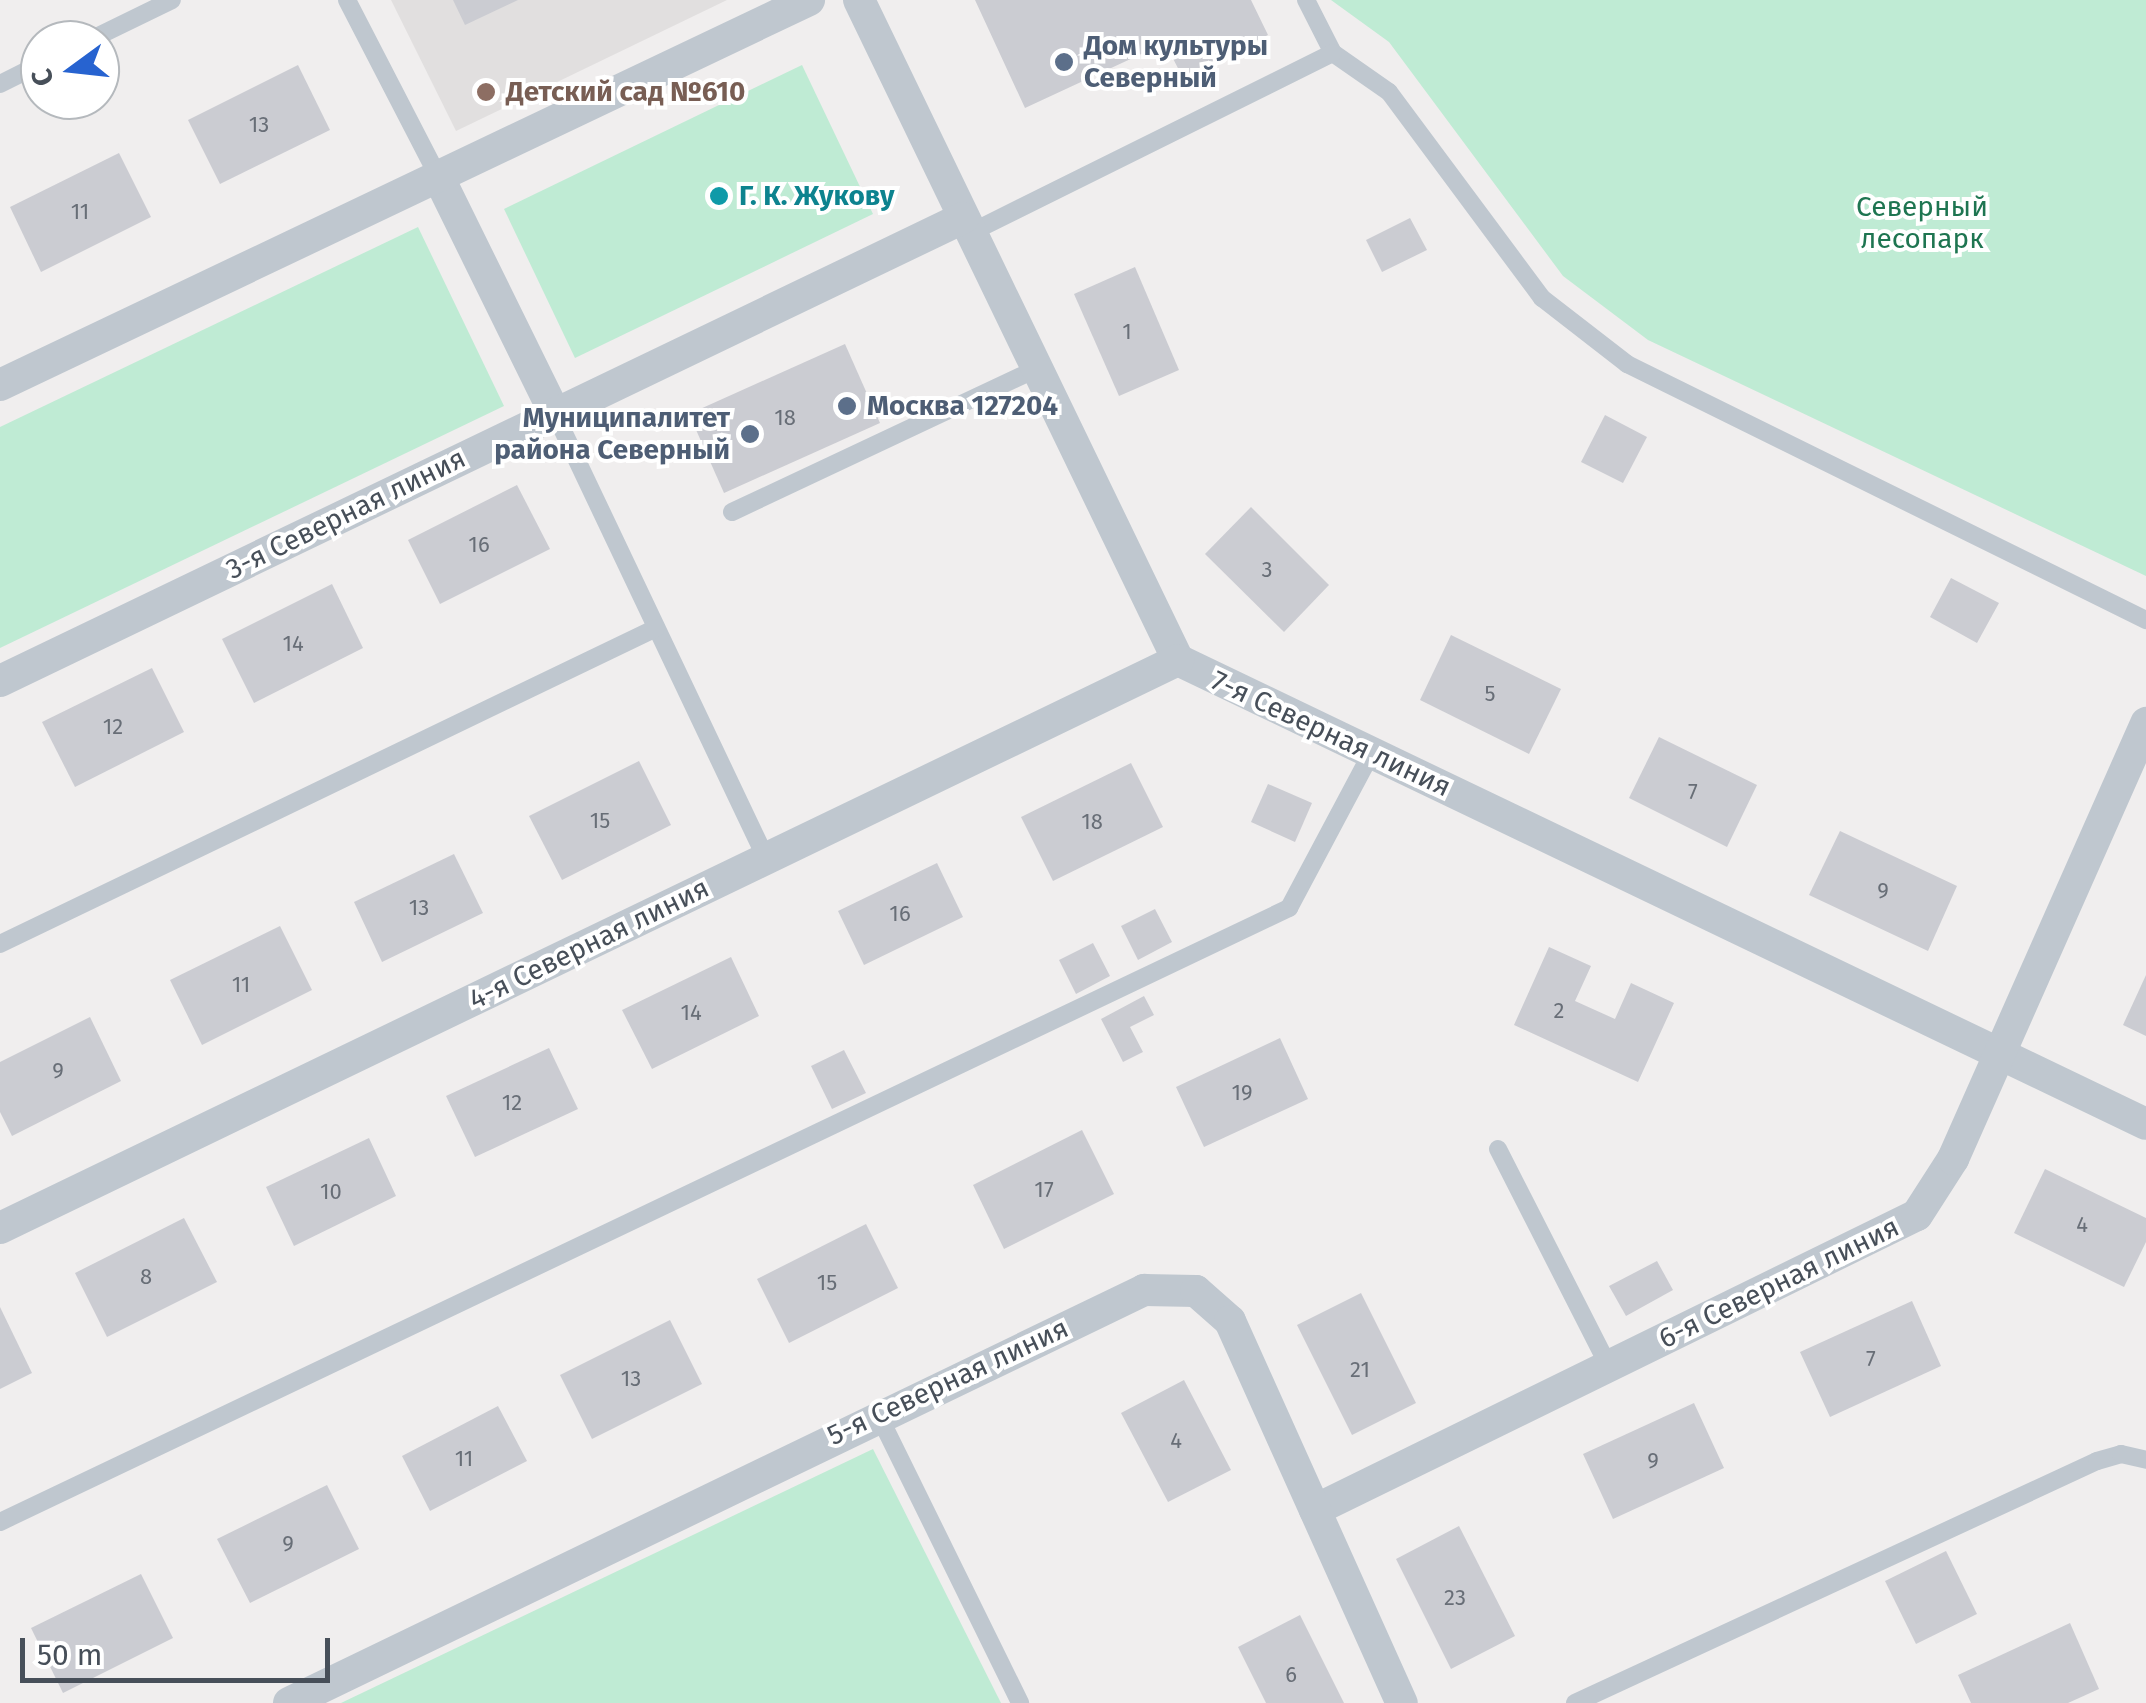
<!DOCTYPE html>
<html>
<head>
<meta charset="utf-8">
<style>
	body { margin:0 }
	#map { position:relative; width:2146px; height:1703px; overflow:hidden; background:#f0eeee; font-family:"Fira Sans",sans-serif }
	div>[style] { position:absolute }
	.education>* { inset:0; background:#e1dfdf }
	.green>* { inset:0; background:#bfebd4 }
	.building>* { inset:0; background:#cbccd2 }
	.lane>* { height:18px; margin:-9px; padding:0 9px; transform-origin:9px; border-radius:9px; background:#bfc7cf }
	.street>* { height:32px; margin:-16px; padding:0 16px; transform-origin:16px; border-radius:16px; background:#bfc7cf }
	.dots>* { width:28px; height:28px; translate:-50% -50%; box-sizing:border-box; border:5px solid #fff; border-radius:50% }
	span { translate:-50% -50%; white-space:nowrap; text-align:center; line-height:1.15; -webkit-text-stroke:8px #fff; paint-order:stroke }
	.number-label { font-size:22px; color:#686e77 }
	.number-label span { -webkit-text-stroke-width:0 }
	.service-label { font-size:28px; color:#4e5e75; font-weight:700 }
	.left { translate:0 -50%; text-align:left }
	.right { translate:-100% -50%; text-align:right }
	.education-label { font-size:28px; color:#785e54; font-weight:700 }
	.culture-label { font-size:28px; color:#0d838f; font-weight:700 }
	.park-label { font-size:28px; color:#1e7551 }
	.street-label { font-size:28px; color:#474f59 }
	.north { position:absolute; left:20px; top:20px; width:100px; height:100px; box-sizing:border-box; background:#fff; border:2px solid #b5b9bd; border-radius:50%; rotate:255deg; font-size:28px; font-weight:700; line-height:40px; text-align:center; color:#474f59 }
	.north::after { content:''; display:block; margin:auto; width:35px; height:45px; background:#2763d0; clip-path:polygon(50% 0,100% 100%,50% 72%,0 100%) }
	.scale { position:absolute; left:20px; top:1638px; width:310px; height:45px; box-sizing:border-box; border:5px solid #474f59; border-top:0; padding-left:12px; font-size:30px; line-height:35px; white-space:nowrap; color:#474f59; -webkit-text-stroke:8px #fff; paint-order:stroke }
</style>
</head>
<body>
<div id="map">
	<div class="education">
		<i style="clip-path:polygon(391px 0,727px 0,456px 131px)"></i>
	</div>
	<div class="green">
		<i style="clip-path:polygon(1331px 0,2146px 0,2146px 576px,1648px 340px,1563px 276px,1389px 42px)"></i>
		<i style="clip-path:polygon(802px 65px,873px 214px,575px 358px,504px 209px)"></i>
		<i style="clip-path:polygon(418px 227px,504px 406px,0 648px,0 427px)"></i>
		<i style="clip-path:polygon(873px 1449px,1001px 1703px,341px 1703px)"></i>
	</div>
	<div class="building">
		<i style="clip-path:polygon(453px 0,518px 0,465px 25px)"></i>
		<i style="clip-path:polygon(975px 0,1251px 0,1268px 35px,1182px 76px,1165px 43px,1025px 108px)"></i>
		<i style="clip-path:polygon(298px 65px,330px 130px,220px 184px,188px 120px)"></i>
		<i style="clip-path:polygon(119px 153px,151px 217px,41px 272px,10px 207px)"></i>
		<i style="clip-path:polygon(1410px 218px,1427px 250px,1382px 272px,1366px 240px)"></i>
		<i style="clip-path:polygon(1135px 267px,1179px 370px,1119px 396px,1074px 294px)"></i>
		<i style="clip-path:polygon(845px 344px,880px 423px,724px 493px,689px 414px)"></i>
		<i style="clip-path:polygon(1605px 415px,1647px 437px,1623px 483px,1581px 462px)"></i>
		<i style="clip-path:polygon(517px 485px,550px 549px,440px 604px,408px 540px)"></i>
		<i style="clip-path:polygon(1251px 507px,1329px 585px,1284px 632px,1205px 554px)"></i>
		<i style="clip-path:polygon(1951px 578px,1999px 603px,1977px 643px,1930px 617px)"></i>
		<i style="clip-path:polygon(332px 584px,363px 648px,254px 703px,222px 639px)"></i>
		<i style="clip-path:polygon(1451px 635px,1561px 689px,1529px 754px,1420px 700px)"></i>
		<i style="clip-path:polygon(152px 668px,184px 732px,75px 787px,42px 722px)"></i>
		<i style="clip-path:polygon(1659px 737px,1757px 785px,1727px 847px,1629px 798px)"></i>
		<i style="clip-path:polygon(639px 761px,671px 825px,562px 880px,529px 816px)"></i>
		<i style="clip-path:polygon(1131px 763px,1163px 827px,1053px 881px,1021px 817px)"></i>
		<i style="clip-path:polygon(1268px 784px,1312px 803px,1295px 842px,1251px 822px)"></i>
		<i style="clip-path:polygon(1840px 831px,1957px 886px,1928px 951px,1809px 895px)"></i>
		<i style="clip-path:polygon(454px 854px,483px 913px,382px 962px,354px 902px)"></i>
		<i style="clip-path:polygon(937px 863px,963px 917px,864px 965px,838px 911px)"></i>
		<i style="clip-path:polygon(1155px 909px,1172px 942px,1138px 960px,1121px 926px)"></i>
		<i style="clip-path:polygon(280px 926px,312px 990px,202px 1045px,170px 980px)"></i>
		<i style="clip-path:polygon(1093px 943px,1110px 976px,1076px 994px,1059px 960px)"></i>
		<i style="clip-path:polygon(1549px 947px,1591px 966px,1575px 1001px,1615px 1019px,1631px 983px,1674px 1003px,1638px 1082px,1514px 1025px)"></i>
		<i style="clip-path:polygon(731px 957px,759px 1016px,652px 1069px,622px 1010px)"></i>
		<i style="clip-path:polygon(2146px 975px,2146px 1036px,2123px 1025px)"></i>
		<i style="clip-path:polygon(1144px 996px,1154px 1015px,1130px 1027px,1143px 1052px,1123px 1062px,1101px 1019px)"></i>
		<i style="clip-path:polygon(90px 1017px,121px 1081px,12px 1136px,0 1112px,0 1062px)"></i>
		<i style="clip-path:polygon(1280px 1038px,1308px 1099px,1204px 1147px,1176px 1087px)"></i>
		<i style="clip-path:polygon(549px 1048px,578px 1109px,475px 1157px,446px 1096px)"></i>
		<i style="clip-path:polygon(844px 1050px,866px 1093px,832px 1109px,811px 1066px)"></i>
		<i style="clip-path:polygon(1082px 1130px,1114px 1194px,1004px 1249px,973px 1185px)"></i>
		<i style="clip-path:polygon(369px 1138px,396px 1196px,294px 1246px,266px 1187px)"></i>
		<i style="clip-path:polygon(2045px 1169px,2146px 1218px,2146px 1242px,2124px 1287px,2014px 1233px)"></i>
		<i style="clip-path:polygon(184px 1218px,217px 1282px,107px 1337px,75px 1273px)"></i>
		<i style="clip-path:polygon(866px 1224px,898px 1288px,789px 1343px,757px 1279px)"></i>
		<i style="clip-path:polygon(1657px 1261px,1673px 1290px,1626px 1316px,1609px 1286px)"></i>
		<i style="clip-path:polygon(1361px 1293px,1416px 1403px,1352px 1435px,1297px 1325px)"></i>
		<i style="clip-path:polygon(1912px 1301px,1941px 1366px,1830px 1417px,1800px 1352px)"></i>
		<i style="clip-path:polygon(0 1307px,32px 1373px,0 1389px)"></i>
		<i style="clip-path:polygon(670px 1320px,702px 1384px,592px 1439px,560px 1375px)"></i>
		<i style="clip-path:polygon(1184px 1380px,1231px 1470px,1168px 1502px,1121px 1413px)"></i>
		<i style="clip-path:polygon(1694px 1403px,1724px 1468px,1613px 1519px,1583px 1454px)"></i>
		<i style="clip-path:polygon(498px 1406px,527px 1461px,430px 1511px,402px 1456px)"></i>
		<i style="clip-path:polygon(327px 1485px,359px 1549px,250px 1603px,217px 1539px)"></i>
		<i style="clip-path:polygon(1459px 1526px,1515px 1636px,1451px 1669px,1396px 1559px)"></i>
		<i style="clip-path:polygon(1946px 1551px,1977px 1614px,1916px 1644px,1885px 1581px)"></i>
		<i style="clip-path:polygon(141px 1574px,173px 1638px,63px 1693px,31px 1628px)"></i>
		<i style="clip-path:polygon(1300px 1615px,1344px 1703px,1266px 1703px,1238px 1647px)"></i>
		<i style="clip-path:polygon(2070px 1623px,2099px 1689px,2068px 1703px,1971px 1703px,1958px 1675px)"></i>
	</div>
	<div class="lane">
		<i style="left:347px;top:0;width:200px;rotate:62.7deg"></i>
		<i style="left:1306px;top:0;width:59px;rotate:63deg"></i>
		<i style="left:1333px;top:53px;width:68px;rotate:34.9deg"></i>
		<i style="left:1389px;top:92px;width:257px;rotate:53.4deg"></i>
		<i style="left:1542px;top:298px;width:108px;rotate:37.8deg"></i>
		<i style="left:1627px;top:364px;width:579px;rotate:26.26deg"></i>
		<i style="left:90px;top:40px;width:91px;rotate:-26deg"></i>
		<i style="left:0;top:84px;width:45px;rotate:-26.6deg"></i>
		<i style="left:970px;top:233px;width:405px;rotate:-26.4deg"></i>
		<i style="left:555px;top:414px;width:492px;rotate:64.6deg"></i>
		<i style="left:732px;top:512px;width:331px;rotate:-25.2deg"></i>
		<i style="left:0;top:944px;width:728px;rotate:-25.72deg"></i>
		<i style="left:1498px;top:1149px;width:245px;rotate:63deg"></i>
		<i style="left:878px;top:1414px;width:322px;rotate:63.8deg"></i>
		<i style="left:0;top:1522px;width:1428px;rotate:-25.47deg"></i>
		<i style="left:1289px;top:908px;width:177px;rotate:-62deg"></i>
		<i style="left:1575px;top:1703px;width:575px;rotate:-24.87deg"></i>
		<i style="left:2097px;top:1461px;width:25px;rotate:-16deg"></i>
		<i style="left:2121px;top:1454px;width:26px;rotate:13deg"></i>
	</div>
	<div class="street">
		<i style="left:859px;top:0;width:733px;rotate:64.2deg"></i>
		<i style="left:1178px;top:660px;width:1073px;rotate:25.61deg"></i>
		<i style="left:439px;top:178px;width:263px;rotate:63.8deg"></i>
		<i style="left:0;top:385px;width:896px;rotate:-25.45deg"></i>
		<i style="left:0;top:681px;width:1069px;rotate:-25.68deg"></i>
		<i style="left:0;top:1228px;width:1308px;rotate:-25.74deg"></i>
		<i style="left:1315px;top:1510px;width:670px;rotate:-26.11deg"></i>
		<i style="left:1917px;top:1215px;width:67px;rotate:-57.3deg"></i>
		<i style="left:1953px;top:1159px;width:477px;rotate:-66.1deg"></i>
		<i style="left:289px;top:1703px;width:950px;rotate:-25.78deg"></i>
		<i style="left:1144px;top:1290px;width:52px;rotate:1.1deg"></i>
		<i style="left:1196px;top:1291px;width:45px;rotate:41.4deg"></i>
		<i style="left:1230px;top:1321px;width:419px;rotate:65.8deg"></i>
	</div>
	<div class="dots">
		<i style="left:1064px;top:62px;background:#5c6f8a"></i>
		<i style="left:486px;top:92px;background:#8d6e63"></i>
		<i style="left:719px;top:196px;background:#0f9aa8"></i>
		<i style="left:847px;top:406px;background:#5c6f8a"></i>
		<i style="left:750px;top:434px;background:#5c6f8a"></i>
	</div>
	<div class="number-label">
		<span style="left:259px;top:125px">13</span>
		<span style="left:80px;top:212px">11</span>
		<span style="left:1127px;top:332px">1</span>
		<span style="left:785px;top:418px">18</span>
		<span style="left:479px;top:545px">16</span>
		<span style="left:1267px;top:570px">3</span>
		<span style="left:293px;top:644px">14</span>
		<span style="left:1490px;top:694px">5</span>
		<span style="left:113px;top:727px">12</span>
		<span style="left:1693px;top:792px">7</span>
		<span style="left:600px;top:821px">15</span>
		<span style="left:1092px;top:822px">18</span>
		<span style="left:1883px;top:891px">9</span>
		<span style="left:419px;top:908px">13</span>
		<span style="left:900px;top:914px">16</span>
		<span style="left:241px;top:985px">11</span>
		<span style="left:1559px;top:1011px">2</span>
		<span style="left:691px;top:1013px">14</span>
		<span style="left:58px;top:1071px">9</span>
		<span style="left:1242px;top:1093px">19</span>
		<span style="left:512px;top:1103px">12</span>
		<span style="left:1044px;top:1190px">17</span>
		<span style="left:331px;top:1192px">10</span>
		<span style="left:2082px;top:1225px">4</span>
		<span style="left:146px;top:1277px">8</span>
		<span style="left:827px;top:1283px">15</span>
		<span style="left:1871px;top:1359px">7</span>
		<span style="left:1360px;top:1370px">21</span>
		<span style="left:631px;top:1379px">13</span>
		<span style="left:1176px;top:1441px">4</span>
		<span style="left:464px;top:1459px">11</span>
		<span style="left:1653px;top:1461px">9</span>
		<span style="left:288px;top:1544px">9</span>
		<span style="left:1455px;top:1598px">23</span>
		<span style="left:1291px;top:1675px">6</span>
	</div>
	<div class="service-label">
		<span class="left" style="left:1084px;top:62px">Дом культуры<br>Северный</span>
		<span class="left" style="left:867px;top:406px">Москва 127204</span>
		<span class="right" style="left:730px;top:434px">Муниципалитет<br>района Северный</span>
	</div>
	<div class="education-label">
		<span class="left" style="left:506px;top:92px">Детский сад №610</span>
	</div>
	<div class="culture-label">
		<span class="left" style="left:739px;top:196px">Г. К. Жукову</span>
	</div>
	<div class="park-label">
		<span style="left:1922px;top:223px">Северный<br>лесопарк</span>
	</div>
	<div class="street-label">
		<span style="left:346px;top:514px;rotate:-26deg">3-я Северная линия</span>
		<span style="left:1331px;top:734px;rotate:25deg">7-я Северная линия</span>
		<span style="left:589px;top:944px;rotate:-26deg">4-я Северная линия</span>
		<span style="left:1779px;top:1283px;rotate:-26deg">6-я Северная линия</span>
		<span style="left:948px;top:1382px;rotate:-25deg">5-я Северная линия</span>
	</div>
	<div class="north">С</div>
	<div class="scale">50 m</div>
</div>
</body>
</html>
